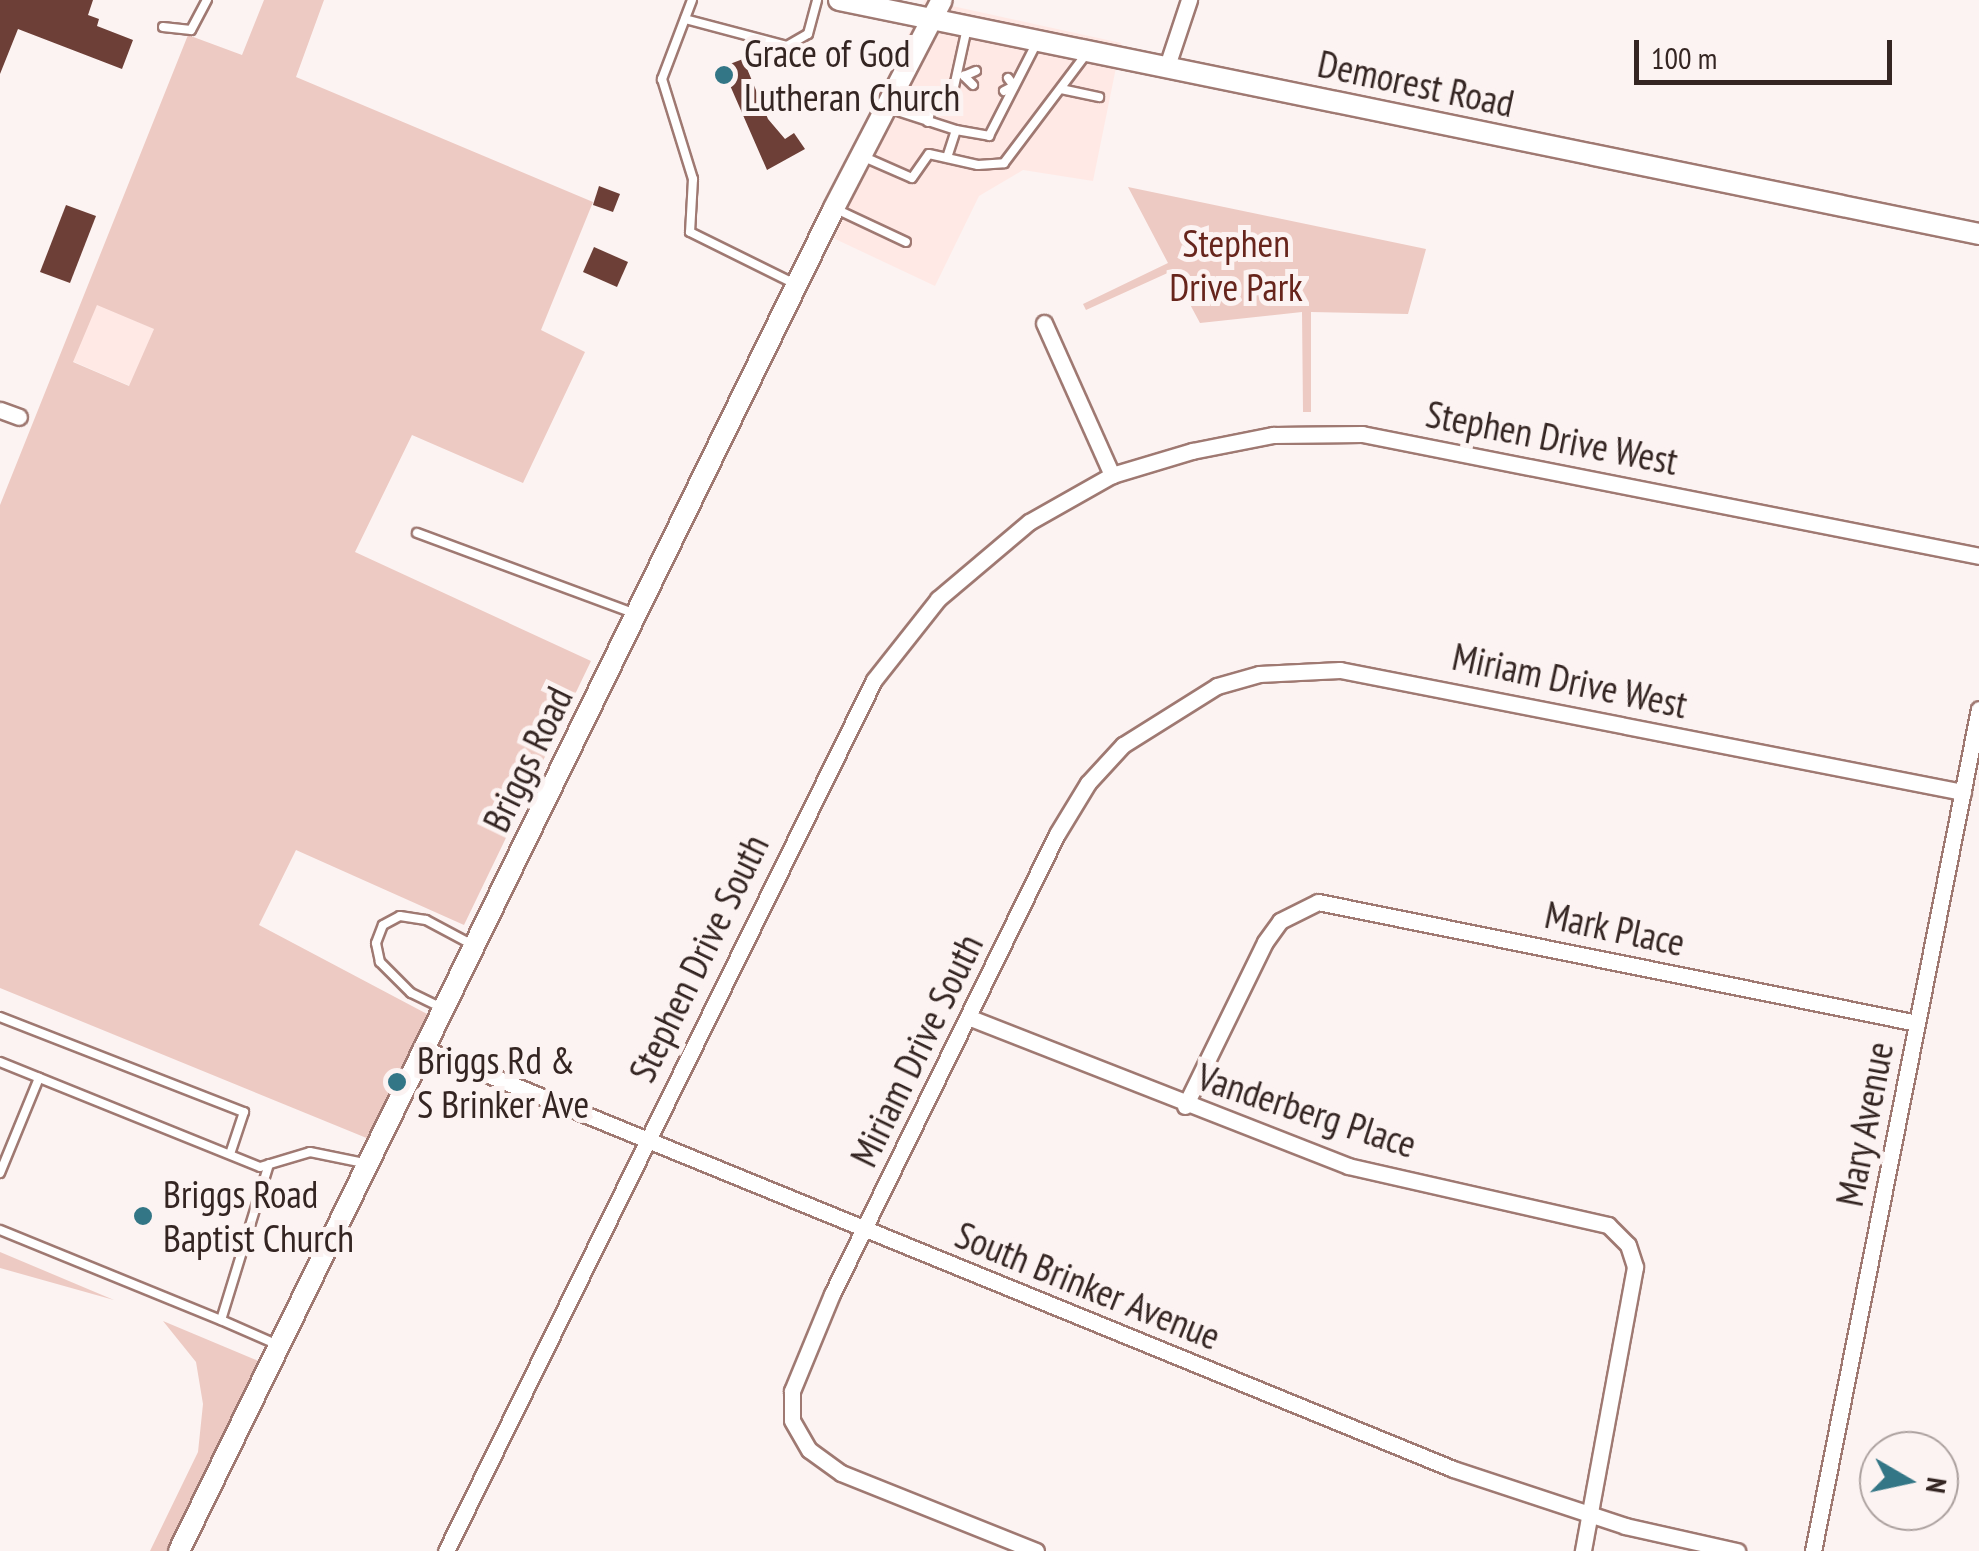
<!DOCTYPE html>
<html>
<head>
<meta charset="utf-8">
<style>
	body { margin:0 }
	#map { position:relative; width:1979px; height:1551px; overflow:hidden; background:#fcf3f2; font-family:"PT Sans Narrow",sans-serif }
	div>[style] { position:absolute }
	.built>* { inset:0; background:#ffe9e5 }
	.green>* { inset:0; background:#edcac3 }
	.building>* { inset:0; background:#6d3f37 }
	.roads { filter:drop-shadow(2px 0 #9f7972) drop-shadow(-2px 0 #9f7972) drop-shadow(0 2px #9f7972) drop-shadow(0 -2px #9f7972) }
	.lane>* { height:8px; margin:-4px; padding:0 4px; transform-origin:4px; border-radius:4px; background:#fff }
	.street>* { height:15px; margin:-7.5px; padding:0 7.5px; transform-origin:7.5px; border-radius:7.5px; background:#fff }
	.secondary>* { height:20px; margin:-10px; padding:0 10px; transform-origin:10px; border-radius:10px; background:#fff }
	.dots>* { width:28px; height:28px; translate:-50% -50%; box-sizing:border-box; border:5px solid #fcf3f2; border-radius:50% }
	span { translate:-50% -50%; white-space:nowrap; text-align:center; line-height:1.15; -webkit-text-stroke:10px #fcf3f2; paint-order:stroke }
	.poi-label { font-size:38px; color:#342522 }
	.left { translate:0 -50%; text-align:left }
	.street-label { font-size:38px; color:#342522 }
	.park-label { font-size:38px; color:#67251c }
	.north { position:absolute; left:1859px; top:1431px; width:100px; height:100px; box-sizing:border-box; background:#fcf3f2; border:2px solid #aca19f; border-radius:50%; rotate:99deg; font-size:28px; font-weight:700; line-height:40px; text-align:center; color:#342522 }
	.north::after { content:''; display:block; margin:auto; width:35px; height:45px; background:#337686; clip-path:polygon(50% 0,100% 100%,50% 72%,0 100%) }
	.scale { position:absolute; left:1634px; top:40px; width:258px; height:45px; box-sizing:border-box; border:5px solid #342522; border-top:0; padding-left:12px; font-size:30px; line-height:35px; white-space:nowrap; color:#342522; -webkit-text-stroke:8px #fcf3f2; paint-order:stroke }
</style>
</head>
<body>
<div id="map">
	<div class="built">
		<i style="clip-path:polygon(925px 0,1121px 43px,1093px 181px,1023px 170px,979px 196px,935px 286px,814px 229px)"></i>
		<i style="clip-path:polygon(97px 304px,154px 329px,130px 386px,72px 361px)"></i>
	</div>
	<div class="green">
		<i style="clip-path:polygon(evenodd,264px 0,324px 0,296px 77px,593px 202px,541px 330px,585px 352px,523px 483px,412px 435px,355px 552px,591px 661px,464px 925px,296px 850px,259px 925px,429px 1015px,369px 1139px,0 988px,0 505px,188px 35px,242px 55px,264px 0,97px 305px,154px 329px,129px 386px,73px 362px,97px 305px)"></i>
		<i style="clip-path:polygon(1128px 187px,1426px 249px,1408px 314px,1311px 312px,1311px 412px,1303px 412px,1302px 312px,1200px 323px,1172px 271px,1086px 310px,1083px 304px,1168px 263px)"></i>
		<i style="clip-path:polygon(0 1252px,114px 1300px,0 1268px)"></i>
		<i style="clip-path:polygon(163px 1321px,261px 1362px,170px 1551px,150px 1551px,198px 1452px,203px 1404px,196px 1362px)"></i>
	</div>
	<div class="building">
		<i style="clip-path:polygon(0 0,93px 0,88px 15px,99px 19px,97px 26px,133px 40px,122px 69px,18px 29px,0 74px)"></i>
		<i style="clip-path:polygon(743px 59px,768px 119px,785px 139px,794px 133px,805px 149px,767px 170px,722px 67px)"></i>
		<i style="clip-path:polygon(599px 186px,620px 194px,613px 212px,593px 205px)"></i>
		<i style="clip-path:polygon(66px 205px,96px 216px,70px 283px,40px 272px)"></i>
		<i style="clip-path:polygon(594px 247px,628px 262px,617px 287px,583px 272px)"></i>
	</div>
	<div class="roads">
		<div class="lane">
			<i style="left:692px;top:0;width:85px;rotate:110.8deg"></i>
			<i style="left:662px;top:79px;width:105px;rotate:72.8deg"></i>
			<i style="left:693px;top:179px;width:53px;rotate:93.2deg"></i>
			<i style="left:690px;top:232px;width:117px;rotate:26.3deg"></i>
			<i style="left:685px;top:19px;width:106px;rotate:14.8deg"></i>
			<i style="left:787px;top:46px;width:24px;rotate:-30deg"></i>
			<i style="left:808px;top:34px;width:35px;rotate:-75deg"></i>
			<i style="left:163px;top:27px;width:28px;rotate:6deg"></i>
			<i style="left:191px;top:30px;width:34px;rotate:-62deg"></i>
			<i style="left:973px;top:85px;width:13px;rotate:-135deg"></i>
			<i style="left:964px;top:76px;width:13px;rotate:-23deg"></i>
			<i style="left:954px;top:87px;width:60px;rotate:-77.6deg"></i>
			<i style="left:1061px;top:89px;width:39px;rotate:12deg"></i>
			<i style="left:1004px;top:91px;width:11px;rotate:-27deg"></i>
			<i style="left:1014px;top:86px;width:10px;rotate:-127deg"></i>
			<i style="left:888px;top:108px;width:71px;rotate:17.9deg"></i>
			<i style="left:956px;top:130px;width:29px;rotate:108deg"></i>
			<i style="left:928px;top:122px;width:21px;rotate:-79deg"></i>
			<i style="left:956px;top:130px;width:34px;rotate:10deg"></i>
			<i style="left:989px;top:136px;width:106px;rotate:-62.9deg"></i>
			<i style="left:864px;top:157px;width:52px;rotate:23.6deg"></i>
			<i style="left:912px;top:178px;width:29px;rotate:-55deg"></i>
			<i style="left:929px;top:154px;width:50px;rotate:12.7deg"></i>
			<i style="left:978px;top:165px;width:26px;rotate:-4deg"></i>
			<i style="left:1004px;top:163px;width:138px;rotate:-53deg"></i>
			<i style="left:838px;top:210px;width:75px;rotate:25.2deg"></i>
			<i style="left:417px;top:533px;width:230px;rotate:20.3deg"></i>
			<i style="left:440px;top:1007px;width:32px;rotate:-154deg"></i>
			<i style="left:411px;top:993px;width:44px;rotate:-135deg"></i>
			<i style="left:380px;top:962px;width:19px;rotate:-102deg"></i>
			<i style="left:376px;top:943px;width:19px;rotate:-69deg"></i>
			<i style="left:383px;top:925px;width:19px;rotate:-28deg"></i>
			<i style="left:400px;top:916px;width:26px;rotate:9deg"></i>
			<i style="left:426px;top:920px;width:51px;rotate:28.1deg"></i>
			<i style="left:0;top:1017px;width:262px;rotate:21.3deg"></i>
			<i style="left:244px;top:1112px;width:44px;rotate:108.4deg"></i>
			<i style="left:0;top:1062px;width:280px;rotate:22deg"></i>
			<i style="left:260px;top:1167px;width:52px;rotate:-16.7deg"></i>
			<i style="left:310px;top:1152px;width:55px;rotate:11.5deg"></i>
			<i style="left:269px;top:1164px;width:163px;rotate:107.1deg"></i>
			<i style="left:221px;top:1320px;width:62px;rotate:23.7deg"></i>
			<i style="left:0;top:1173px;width:103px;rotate:-67.7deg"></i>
			<i style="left:0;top:1230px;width:239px;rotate:22.2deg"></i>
		</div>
		<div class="street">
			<i style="left:1167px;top:66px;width:70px;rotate:-71.6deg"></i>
			<i style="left:1044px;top:323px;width:167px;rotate:65.9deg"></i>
			<i style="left:0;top:410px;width:20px;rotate:20deg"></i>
			<i style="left:968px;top:1017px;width:408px;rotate:21.4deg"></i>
			<i style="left:1348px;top:1166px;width:267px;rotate:12.8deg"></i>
			<i style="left:1608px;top:1225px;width:28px;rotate:45deg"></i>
			<i style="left:1628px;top:1245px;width:23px;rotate:72deg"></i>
			<i style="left:1635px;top:1267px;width:289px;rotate:100.4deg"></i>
			<i style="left:425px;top:1049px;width:1110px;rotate:22.22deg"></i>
			<i style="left:1453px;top:1469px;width:181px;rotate:18.3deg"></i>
			<i style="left:1625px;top:1526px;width:115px;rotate:12.6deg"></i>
			<i style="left:1185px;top:1106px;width:182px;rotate:-64deg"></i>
			<i style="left:1265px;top:942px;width:26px;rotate:-54deg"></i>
			<i style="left:1280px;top:921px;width:42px;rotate:-26.6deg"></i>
			<i style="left:1318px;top:902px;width:611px;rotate:11.42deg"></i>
			<i style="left:446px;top:1551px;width:970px;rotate:-63.83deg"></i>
			<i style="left:874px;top:680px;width:103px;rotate:-51.7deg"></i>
			<i style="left:938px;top:599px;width:119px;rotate:-40.2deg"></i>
			<i style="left:1029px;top:522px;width:95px;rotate:-29.5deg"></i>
			<i style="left:1112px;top:475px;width:84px;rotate:-16.7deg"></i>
			<i style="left:1192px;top:451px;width:83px;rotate:-11.2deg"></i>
			<i style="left:1273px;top:435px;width:89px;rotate:-0.6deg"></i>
			<i style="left:1362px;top:434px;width:629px;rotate:11.18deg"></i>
			<i style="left:1036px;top:1551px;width:210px;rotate:-158.2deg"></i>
			<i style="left:841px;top:1473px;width:39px;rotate:-144deg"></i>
			<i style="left:809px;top:1450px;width:34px;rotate:-120deg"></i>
			<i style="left:792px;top:1420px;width:29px;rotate:-90deg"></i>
			<i style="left:792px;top:1391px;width:105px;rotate:-67.6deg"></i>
			<i style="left:832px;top:1294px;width:512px;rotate:-63.94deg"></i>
			<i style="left:1057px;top:834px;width:60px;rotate:-58.7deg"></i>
			<i style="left:1088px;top:783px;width:52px;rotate:-47.4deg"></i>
			<i style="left:1123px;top:745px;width:111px;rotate:-32.1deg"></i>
			<i style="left:1217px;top:686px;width:44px;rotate:-15.9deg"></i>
			<i style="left:1259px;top:674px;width:81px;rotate:-2.8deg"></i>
			<i style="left:1340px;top:670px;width:635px;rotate:11.08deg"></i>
			<i style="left:1813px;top:1551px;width:858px;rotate:-78.85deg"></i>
		</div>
		<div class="secondary">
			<i style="left:839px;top:0;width:1164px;rotate:11.6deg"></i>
			<i style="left:179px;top:1551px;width:1494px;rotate:-64deg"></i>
			<i style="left:834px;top:208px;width:234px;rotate:-62.6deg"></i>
		</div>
	</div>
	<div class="dots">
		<i style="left:724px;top:75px;background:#337686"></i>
		<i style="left:397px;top:1082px;background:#337686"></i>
		<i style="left:143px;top:1216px;background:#337686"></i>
	</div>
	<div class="poi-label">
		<span class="left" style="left:744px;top:75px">Grace of God<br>Lutheran Church</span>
		<span class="left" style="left:417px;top:1082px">Briggs Rd &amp;<br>S Brinker Ave</span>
		<span class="left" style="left:163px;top:1216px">Briggs Road<br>Baptist Church</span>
	</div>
	<div class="street-label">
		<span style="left:1416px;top:83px;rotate:12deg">Demorest Road</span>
		<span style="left:1552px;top:437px;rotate:11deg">Stephen Drive West</span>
		<span style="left:1570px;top:680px;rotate:12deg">Miriam Drive West</span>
		<span style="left:527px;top:759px;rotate:-64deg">Briggs Road</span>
		<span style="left:1615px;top:928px;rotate:12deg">Mark Place</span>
		<span style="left:698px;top:958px;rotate:-64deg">Stephen Drive South</span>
		<span style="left:916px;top:1050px;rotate:-64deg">Miriam Drive South</span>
		<span style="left:1307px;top:1110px;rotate:18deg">Vanderberg Place</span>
		<span style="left:1864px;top:1124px;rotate:-79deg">Mary Avenue</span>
		<span style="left:1088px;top:1285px;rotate:22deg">South Brinker Avenue</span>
	</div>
	<div class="park-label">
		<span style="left:1236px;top:265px">Stephen<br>Drive Park</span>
	</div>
	<div class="north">N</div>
	<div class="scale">100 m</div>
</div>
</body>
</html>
